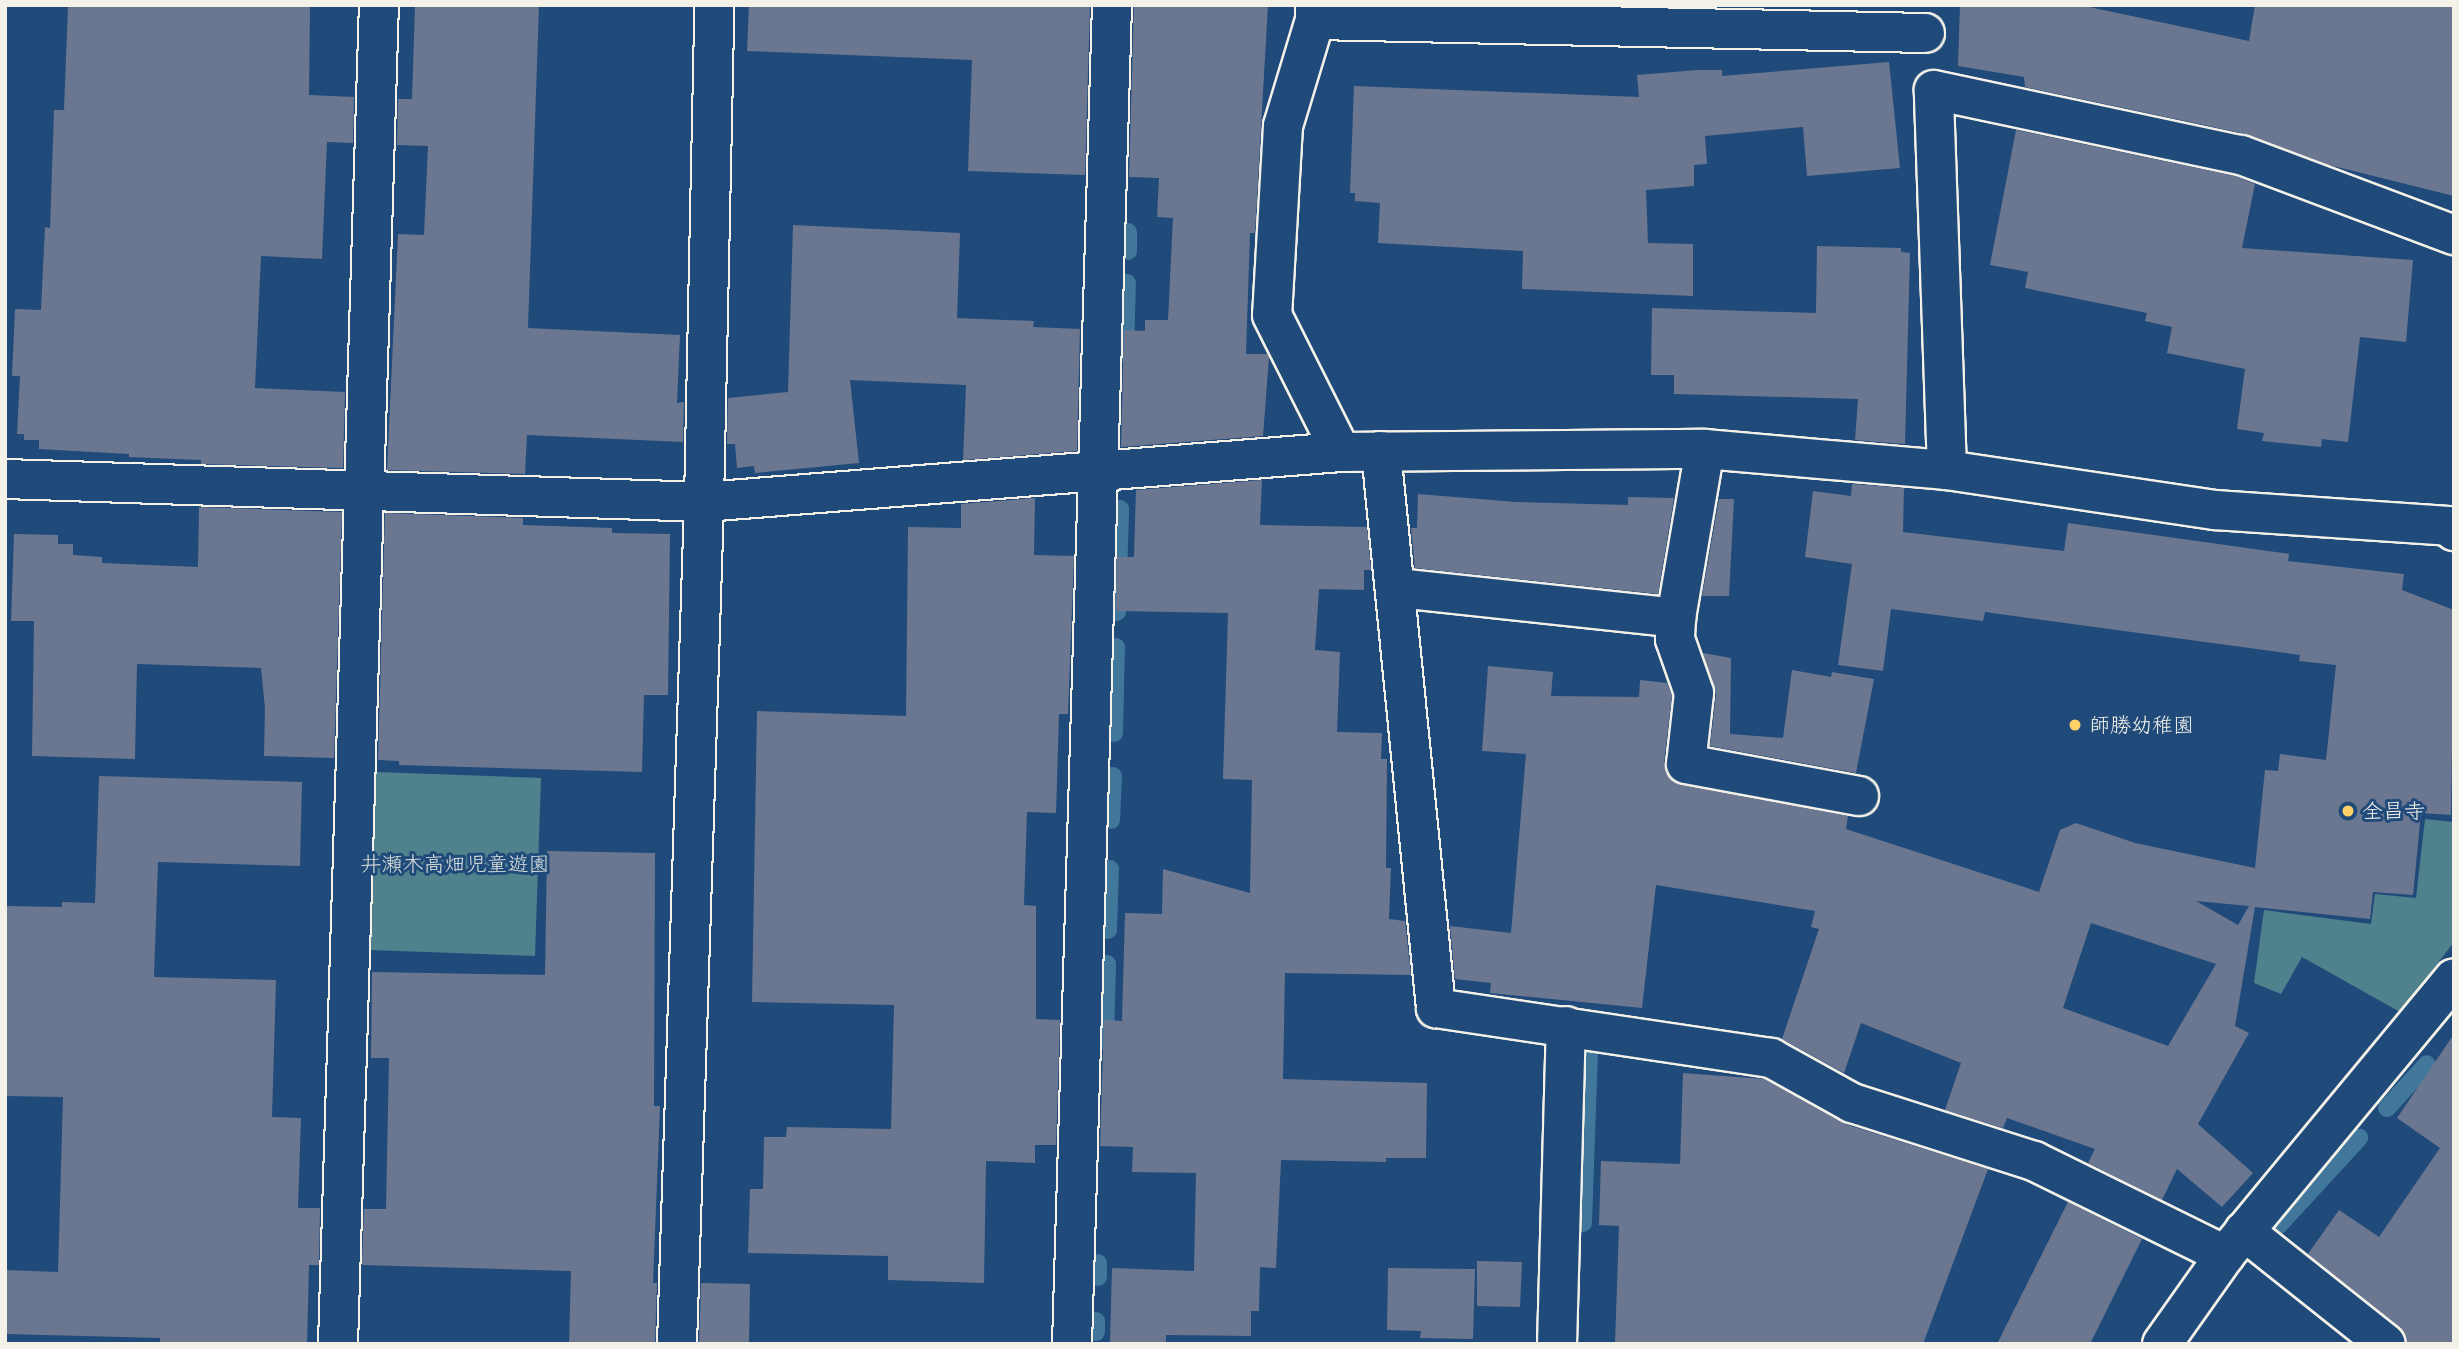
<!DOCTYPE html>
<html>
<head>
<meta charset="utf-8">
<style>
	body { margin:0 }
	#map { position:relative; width:2459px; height:1349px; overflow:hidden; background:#1f4a7a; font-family:"Patrick Hand","Klee One",sans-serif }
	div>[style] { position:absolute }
	.green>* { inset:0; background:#4f828d }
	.stream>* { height:18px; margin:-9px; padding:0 9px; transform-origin:9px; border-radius:9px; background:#40779b }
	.building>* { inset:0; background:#6b7790 }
	.roads { filter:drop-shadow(2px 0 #f4f1e8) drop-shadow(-2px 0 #f4f1e8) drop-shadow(0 2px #f4f1e8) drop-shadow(0 -2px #f4f1e8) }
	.minor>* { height:38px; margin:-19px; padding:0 19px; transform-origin:19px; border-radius:19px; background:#1f4a7a }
	.dots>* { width:19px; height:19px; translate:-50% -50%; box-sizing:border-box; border:4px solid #1f4a7a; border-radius:50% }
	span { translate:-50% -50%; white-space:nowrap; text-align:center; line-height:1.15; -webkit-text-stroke:6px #1f4a7a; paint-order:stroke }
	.poi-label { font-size:21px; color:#f4f1e8 }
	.left { translate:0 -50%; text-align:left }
	.park-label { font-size:21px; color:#dbe0da }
	.frame { position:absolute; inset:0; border:7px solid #f4f1e8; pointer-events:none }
</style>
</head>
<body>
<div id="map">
	<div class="green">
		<i style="clip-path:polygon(376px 772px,541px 778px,535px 956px,370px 950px)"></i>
		<i style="clip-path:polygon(2425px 819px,2454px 822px,2454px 942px,2400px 1012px,2302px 957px,2281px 994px,2254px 983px,2264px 910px,2371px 924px,2375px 894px,2416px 898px)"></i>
	</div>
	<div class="stream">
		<i style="left:1128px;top:251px;width:19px;rotate:-90deg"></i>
		<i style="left:1125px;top:353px;width:70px;rotate:-88.4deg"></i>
		<i style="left:1117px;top:612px;width:103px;rotate:-88.3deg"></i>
		<i style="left:1114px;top:733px;width:86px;rotate:-88.7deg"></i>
		<i style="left:1111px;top:820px;width:44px;rotate:-87.4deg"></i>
		<i style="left:1108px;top:930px;width:61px;rotate:-88.1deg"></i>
		<i style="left:1105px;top:1041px;width:77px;rotate:-88.5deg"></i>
		<i style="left:2387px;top:1108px;width:59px;rotate:-47.7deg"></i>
		<i style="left:1583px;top:1223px;width:172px;rotate:-88deg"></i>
		<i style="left:2278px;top:1226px;width:120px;rotate:-47.4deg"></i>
		<i style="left:1098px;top:1277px;width:14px;rotate:-90deg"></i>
		<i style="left:1096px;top:1332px;width:11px;rotate:-90deg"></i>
	</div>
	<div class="building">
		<i style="clip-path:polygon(68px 5px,310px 5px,309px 95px,354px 97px,353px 143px,327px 142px,322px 259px,261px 256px,255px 388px,345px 392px,343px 468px,201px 464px,201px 460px,129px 457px,129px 454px,39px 449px,39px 440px,24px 440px,24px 434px,17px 434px,20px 376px,12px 376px,15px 309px,41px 310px,45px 227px,50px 228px,54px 110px,64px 110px)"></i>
		<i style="clip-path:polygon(415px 5px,539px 5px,528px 328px,680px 335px,677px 403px,684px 402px,683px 442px,527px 435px,525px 474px,387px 470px,398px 234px,424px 235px,428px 146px,397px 145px,398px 99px,412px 99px)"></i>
		<i style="clip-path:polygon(749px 5px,1090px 5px,1085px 175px,968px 171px,972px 60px,747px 51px)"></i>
		<i style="clip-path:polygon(1134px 5px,1268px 5px,1255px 233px,1250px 233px,1246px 354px,1267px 354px,1269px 357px,1263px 436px,1121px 447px,1124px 330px,1145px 331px,1145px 320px,1168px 320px,1173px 218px,1157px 217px,1159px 178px,1129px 177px)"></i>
		<i style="clip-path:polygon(1960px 5px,2080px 5px,2249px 41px,2255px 5px,2454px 5px,2454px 196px,2329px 165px,2246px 134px,2025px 87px,2024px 77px,1958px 66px)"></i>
		<i style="clip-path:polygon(1889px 62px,1900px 168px,1807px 176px,1803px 127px,1705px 136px,1707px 164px,1694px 165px,1694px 186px,1646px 190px,1648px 243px,1693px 244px,1693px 296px,1522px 289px,1523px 251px,1378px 243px,1380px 203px,1355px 201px,1355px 193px,1350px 193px,1354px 86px,1639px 97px,1637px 75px,1698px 70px,1722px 70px,1722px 76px)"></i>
		<i style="clip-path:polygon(2016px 130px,2235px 176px,2255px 184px,2242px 248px,2413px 260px,2406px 342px,2360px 337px,2348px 442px,2322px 439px,2321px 447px,2262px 441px,2264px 433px,2237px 429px,2245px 369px,2167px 353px,2172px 327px,2145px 321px,2147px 313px,2025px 288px,2028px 272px,1990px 265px)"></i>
		<i style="clip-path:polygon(793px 225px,960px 233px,957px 318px,1034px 321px,1033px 327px,1080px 329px,1077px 451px,963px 460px,966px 385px,850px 380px,859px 463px,755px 473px,754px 466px,737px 468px,735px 444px,727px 444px,728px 398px,788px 392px)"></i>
		<i style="clip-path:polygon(1817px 246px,1901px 248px,1901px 252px,1910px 253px,1905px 444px,1855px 440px,1858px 399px,1674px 394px,1674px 375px,1651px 375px,1652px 308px,1816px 313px)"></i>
		<i style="clip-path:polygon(1262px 480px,1260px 525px,1367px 527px,1371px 570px,1364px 570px,1364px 590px,1319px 589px,1315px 650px,1340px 652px,1337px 732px,1382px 733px,1381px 759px,1387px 759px,1386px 868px,1391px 868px,1389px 919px,1405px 921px,1411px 975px,1285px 973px,1283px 1079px,1427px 1083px,1426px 1158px,1386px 1158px,1386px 1162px,1281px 1160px,1276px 1268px,1260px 1267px,1259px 1311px,1251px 1311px,1251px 1336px,1166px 1335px,1166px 1344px,1110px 1344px,1112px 1268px,1194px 1271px,1196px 1173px,1132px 1172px,1133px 1147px,1100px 1146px,1104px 1020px,1122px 1021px,1125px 913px,1162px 914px,1163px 869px,1250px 893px,1252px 780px,1223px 779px,1228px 613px,1116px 611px,1117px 557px,1134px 557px,1136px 490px)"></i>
		<i style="clip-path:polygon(evenodd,1852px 484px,1904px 488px,1903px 532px,2064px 551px,2068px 523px,2289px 554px,2288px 561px,2404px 574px,2402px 590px,2454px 610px,2451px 815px,2421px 813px,2413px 895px,2373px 892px,2370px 919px,2255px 907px,2235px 1026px,2249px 1033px,2198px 1124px,2253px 1173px,2222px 1207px,2177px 1169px,2162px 1200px,2088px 1163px,2095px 1149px,2007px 1118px,2003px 1128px,1945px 1110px,1961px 1063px,1861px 1023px,1844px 1073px,1782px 1039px,1819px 929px,1811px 927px,1815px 911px,1656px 885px,1642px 1008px,1490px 993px,1491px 983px,1455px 979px,1450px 926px,1511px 933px,1526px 754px,1482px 751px,1488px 666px,1553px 672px,1551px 696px,1639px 697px,1640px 680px,1667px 683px,1672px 696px,1664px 762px,1666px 773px,1673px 781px,1848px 816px,1846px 829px,2039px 892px,2060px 830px,2076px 823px,2135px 843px,2255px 868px,2265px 770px,2278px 771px,2280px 754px,2326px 760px,2336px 665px,2299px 661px,2300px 655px,1985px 612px,1983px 621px,1891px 609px,1883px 671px,1838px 665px,1852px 564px,1805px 557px,1813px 491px,1851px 496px,1852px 484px,2196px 901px,2249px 906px,2238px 925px,2196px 901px,1852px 484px,2091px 923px,2216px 964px,2168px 1046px,2063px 1008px,2091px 923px)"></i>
		<i style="clip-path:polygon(1418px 494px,1516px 502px,1628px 505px,1628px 497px,1674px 498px,1658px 594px,1415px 568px,1411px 528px,1417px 528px)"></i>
		<i style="clip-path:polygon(1035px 498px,1034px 555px,1074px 556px,1068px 714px,1059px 714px,1056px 813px,1027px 812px,1024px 905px,1036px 906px,1036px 1019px,1060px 1020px,1056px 1145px,1035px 1145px,1035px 1163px,986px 1161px,984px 1283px,888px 1280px,888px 1256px,748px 1253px,750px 1189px,763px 1189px,764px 1137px,786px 1137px,787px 1127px,891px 1129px,894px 1005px,752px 1002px,757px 711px,906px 716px,908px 527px,961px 528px,961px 504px)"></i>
		<i style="clip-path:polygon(1719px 499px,1734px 499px,1729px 596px,1702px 596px)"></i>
		<i style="clip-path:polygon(199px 507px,342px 512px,334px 758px,264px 756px,265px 708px,261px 668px,137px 664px,135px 759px,32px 756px,34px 621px,11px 621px,14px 534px,58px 535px,58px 544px,73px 544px,73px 555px,102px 557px,102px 563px,198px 567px)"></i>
		<i style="clip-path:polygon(385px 513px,523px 518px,523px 525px,612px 528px,612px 533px,670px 534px,668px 695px,644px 695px,642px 772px,399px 765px,399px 761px,378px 760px)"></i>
		<i style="clip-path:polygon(1703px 653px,1731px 658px,1730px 734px,1783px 738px,1792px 670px,1831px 677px,1832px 672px,1874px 679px,1856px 773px,1710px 746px,1716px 695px)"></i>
		<i style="clip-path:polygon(99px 776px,302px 782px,300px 866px,158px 862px,154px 977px,276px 980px,272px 1117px,301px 1118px,298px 1208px,320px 1208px,319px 1265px,309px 1265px,307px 1344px,160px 1344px,160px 1338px,5px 1334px,5px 1270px,58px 1272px,63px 1097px,5px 1096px,5px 906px,62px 907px,62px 902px,95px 903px)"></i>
		<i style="clip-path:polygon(547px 851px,655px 853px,654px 1106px,660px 1106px,653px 1283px,657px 1283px,655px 1344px,569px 1344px,571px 1271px,362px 1265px,364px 1209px,386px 1209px,389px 1058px,371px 1058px,372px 972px,545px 975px)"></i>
		<i style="clip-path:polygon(2454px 1034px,2454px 1344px,2407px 1344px,2400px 1327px,2308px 1254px,2339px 1210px,2379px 1237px,2440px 1148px,2397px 1118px)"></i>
		<i style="clip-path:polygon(1683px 1073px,1764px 1079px,1845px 1124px,1988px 1169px,1923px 1344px,1615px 1344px,1619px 1226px,1599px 1225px,1601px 1161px,1680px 1164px)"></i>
		<i style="clip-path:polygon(2068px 1202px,2142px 1239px,2090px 1344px,1997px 1344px)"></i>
		<i style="clip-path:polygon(1477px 1261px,1522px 1262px,1520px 1307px,1477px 1306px)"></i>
		<i style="clip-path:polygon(1388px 1268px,1475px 1269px,1473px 1339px,1420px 1338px,1421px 1331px,1387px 1330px)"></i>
		<i style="clip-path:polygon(701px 1283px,750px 1284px,749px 1344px,699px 1344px)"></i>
	</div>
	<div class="roads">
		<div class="minor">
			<i style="left:1315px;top:5px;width:15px;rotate:90deg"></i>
			<i style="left:1315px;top:20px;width:111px;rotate:106.8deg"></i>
			<i style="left:1283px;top:126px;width:189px;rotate:93.3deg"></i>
			<i style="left:1272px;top:315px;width:153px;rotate:63.3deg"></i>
			<i style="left:1315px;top:20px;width:610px;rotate:1.22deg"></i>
			<i style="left:1381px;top:451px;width:560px;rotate:84.36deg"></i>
			<i style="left:1436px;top:1008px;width:339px;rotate:8.5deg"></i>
			<i style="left:1771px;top:1058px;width:93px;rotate:29.1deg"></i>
			<i style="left:1852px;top:1103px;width:191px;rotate:17.7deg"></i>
			<i style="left:2034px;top:1161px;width:213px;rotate:26.2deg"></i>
			<i style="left:1947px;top:470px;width:380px;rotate:-92deg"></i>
			<i style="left:1934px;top:90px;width:314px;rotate:12deg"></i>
			<i style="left:2241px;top:155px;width:228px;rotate:20.6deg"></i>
			<i style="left:5px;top:479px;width:699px;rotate:1.88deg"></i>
			<i style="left:704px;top:502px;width:639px;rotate:-4.49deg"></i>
			<i style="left:1341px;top:452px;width:364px;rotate:-0.5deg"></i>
			<i style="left:1705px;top:449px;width:243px;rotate:5deg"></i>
			<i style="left:1947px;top:470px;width:271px;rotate:8.5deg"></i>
			<i style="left:2215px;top:510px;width:234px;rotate:3.9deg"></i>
			<i style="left:2448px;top:526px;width:8px;rotate:40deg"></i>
			<i style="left:1397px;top:588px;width:281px;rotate:6.1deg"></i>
			<i style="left:1676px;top:618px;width:171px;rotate:-80.3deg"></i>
			<i style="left:1676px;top:618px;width:21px;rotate:93deg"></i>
			<i style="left:1675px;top:639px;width:57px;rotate:70.6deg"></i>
			<i style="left:1694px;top:693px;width:71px;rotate:96.4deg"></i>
			<i style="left:1686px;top:764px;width:176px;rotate:10.5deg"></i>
			<i style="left:2244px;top:1231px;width:181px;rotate:38.5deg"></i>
			<i style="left:338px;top:1344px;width:1340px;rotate:-88.25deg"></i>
			<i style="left:677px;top:1344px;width:842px;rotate:-88.16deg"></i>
			<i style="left:704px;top:502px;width:497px;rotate:-88.8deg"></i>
			<i style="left:1072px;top:1344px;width:1340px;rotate:-88.29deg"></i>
			<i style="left:1557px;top:1344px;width:318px;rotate:-88.4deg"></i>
			<i style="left:2162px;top:1344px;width:109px;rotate:-54.7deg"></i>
			<i style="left:2225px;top:1255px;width:359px;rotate:-50.4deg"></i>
		</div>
	</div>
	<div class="dots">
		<i style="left:2075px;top:725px;background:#ffd166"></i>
		<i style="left:2348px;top:811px;background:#ffd166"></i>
	</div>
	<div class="poi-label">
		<span class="left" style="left:2089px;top:725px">師勝幼稚園</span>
		<span class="left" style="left:2362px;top:811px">全昌寺</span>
	</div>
	<div class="park-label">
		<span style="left:455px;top:864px">井瀬木高畑児童遊園</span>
	</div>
	<div class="frame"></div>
</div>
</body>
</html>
